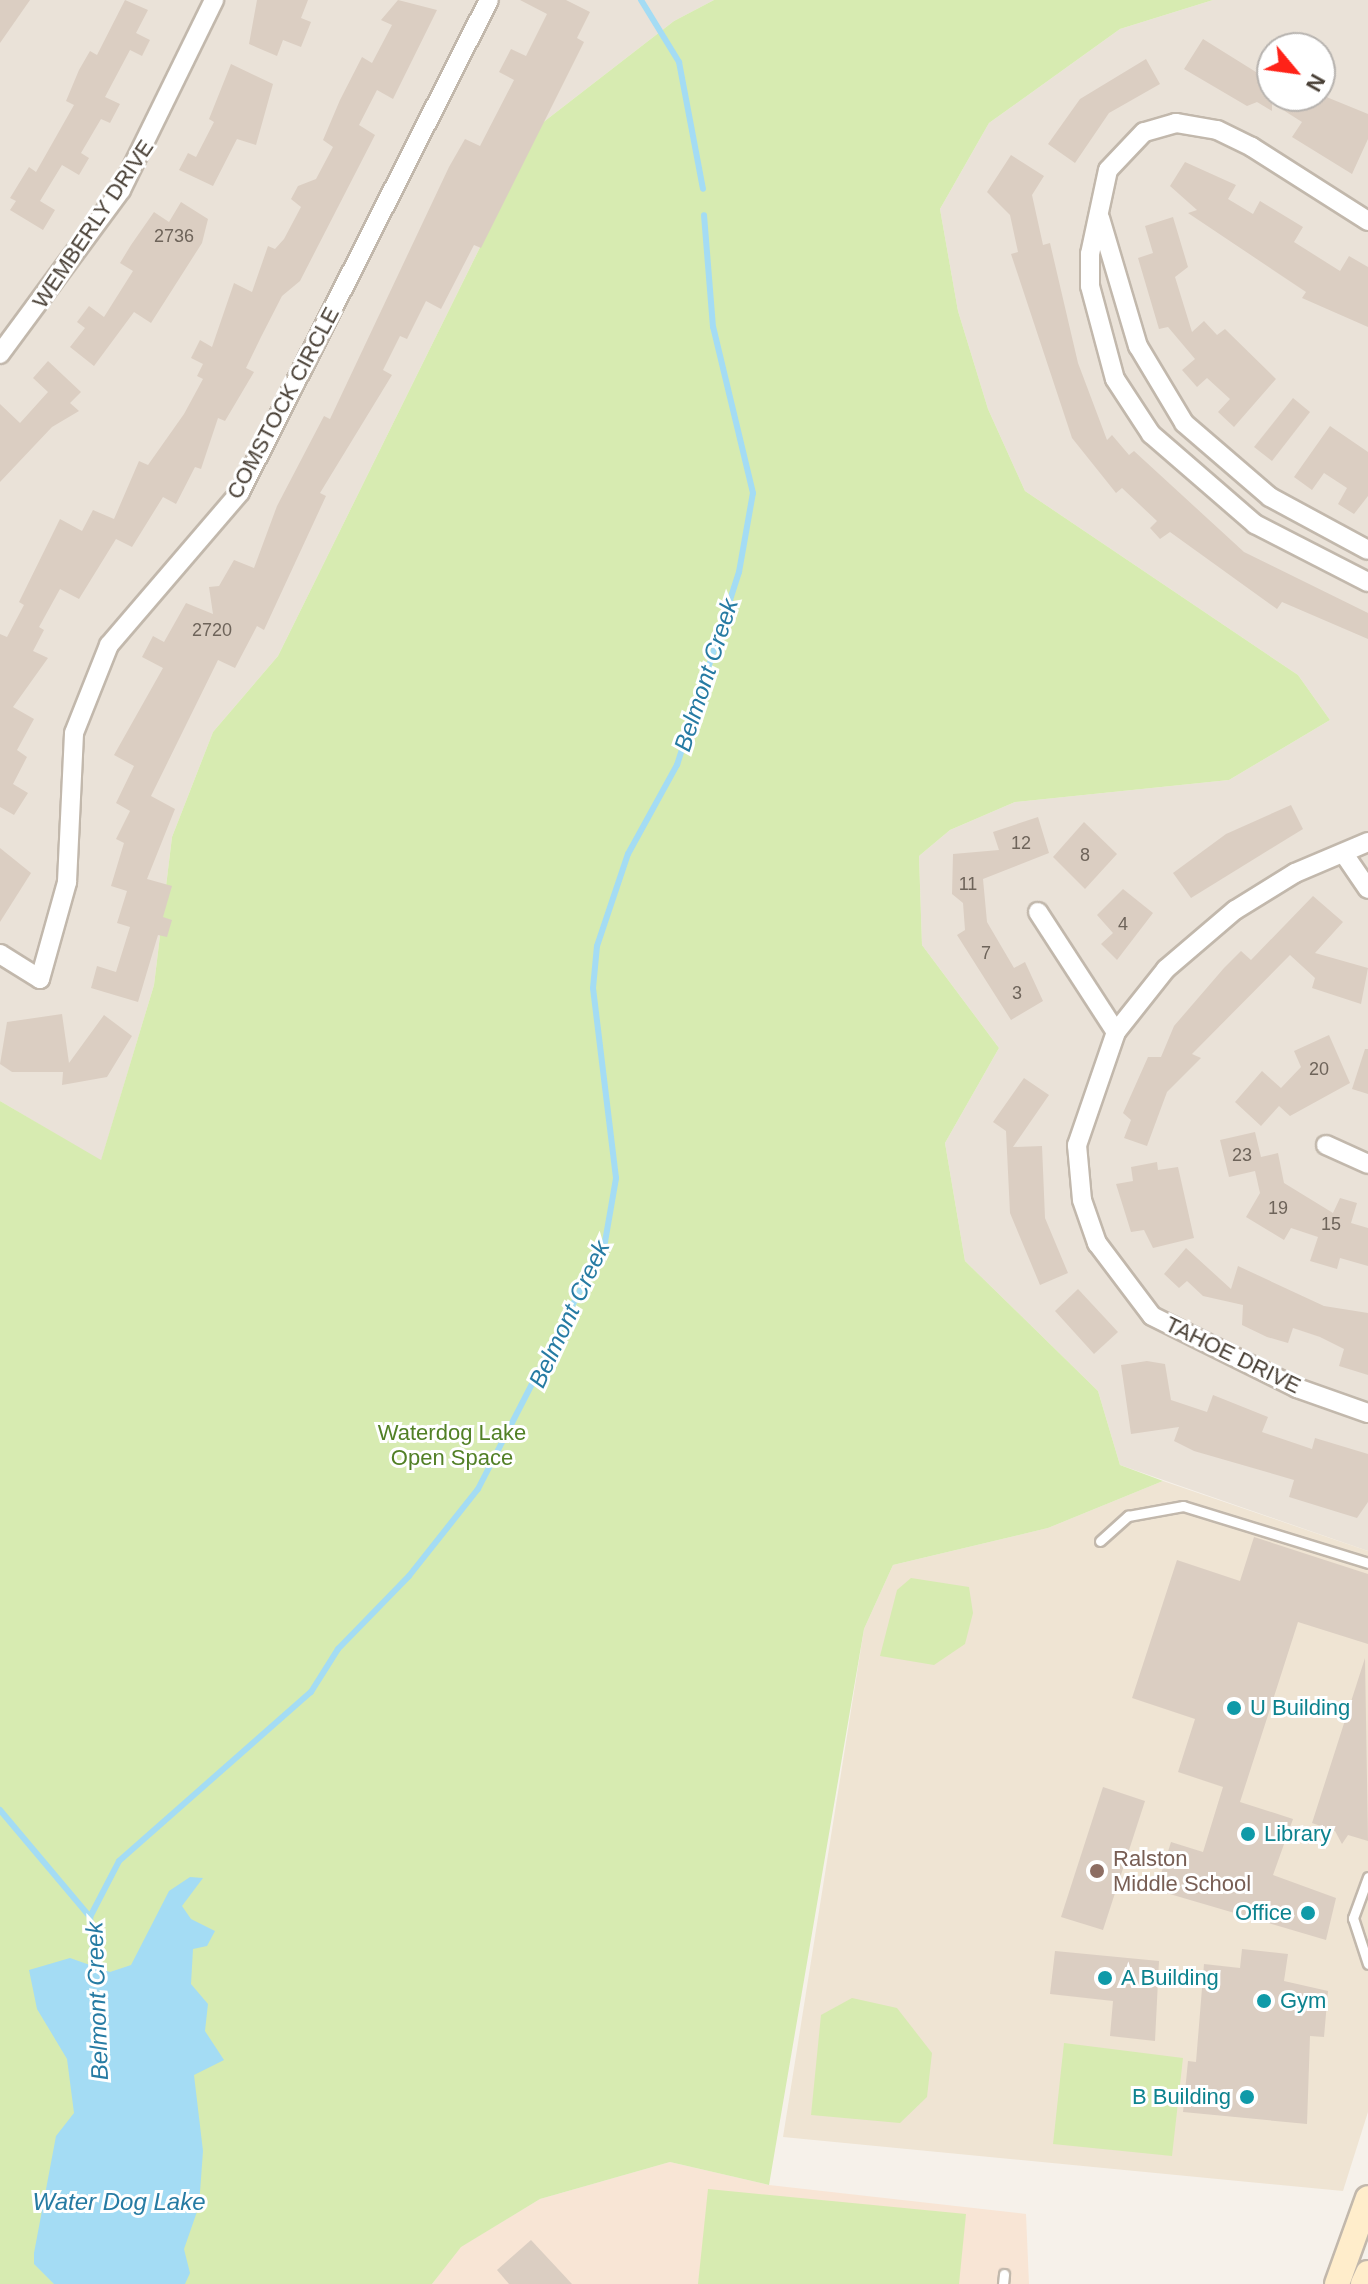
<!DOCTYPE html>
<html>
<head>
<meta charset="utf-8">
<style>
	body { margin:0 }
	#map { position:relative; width:1368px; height:2284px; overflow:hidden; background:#f6f1ea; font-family:Helvetica,sans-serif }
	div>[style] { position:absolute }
	.residential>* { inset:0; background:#eae2d8 }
	.commercial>* { inset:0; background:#f8e5d5 }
	.education>* { inset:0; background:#efe4d3 }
	.green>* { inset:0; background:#d7ebb1 }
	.water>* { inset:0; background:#a4dcf4 }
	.stream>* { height:6px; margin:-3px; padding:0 3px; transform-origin:3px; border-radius:3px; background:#a4dcf4 }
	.building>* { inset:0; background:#dbcec2 }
	.roads { filter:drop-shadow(2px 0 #c2b8ac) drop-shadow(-2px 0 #c2b8ac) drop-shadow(0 2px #c2b8ac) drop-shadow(0 -2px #c2b8ac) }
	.service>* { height:9px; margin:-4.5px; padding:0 4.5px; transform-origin:4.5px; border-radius:4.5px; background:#fff }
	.minor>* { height:18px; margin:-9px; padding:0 9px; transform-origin:9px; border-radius:9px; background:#fff }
	.secondary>* { height:24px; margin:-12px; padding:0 12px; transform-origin:12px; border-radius:12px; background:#ffedcb }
	.dots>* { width:22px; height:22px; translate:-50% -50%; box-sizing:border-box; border:4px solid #fff; border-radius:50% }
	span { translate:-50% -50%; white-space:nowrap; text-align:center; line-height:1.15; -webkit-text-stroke:6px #fff; paint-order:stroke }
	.number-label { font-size:18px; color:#6e645a }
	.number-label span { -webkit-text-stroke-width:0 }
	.street-label { font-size:22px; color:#4a4137 }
	.park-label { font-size:22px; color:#528026 }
	.culture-label { font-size:22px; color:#0d838f }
	.left { translate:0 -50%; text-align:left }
	.right { translate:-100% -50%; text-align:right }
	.education-label { font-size:22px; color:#785e54 }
	.water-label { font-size:24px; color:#267ba3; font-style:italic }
	.north { position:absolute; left:1256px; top:32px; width:80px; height:80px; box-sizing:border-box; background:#fff; border:2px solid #b7b3af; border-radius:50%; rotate:119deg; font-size:22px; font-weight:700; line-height:32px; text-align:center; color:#4a4137 }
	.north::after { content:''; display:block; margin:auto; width:28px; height:36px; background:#ff2218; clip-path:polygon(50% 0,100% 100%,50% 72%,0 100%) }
</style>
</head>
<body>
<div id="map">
	<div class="residential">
		<i style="clip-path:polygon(0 0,714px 0,674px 21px,541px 124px,278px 656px,213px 732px,172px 837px,154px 985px,101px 1161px,0 1101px)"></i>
		<i style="clip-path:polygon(evenodd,1213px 0,1368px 0,1368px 1551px,1120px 1465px,1098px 1391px,965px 1261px,945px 1143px,999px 1048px,922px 945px,919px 856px,950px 830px,1015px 802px,1229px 780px,1330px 720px,1298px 675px,1025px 491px,988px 409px,958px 311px,940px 209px,989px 123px,1120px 29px,1213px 0,1272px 48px,1320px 48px,1320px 96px,1272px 96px,1272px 48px)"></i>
	</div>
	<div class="commercial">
		<i style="clip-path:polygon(670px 2162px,769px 2185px,1026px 2214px,1029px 2284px,432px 2284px,460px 2247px,540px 2199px)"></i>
	</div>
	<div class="education">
		<i style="clip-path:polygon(1163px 1481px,1368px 1551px,1368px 2112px,1343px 2191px,783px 2137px,864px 1629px,893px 1565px,1048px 1528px)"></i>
	</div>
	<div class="green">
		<i style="clip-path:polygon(714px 0,1213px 0,1120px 29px,989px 123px,940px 209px,958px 311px,988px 409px,1025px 491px,1298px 675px,1330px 720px,1229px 780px,1015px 802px,950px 830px,919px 856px,922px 945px,999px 1048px,945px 1143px,965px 1261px,1098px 1391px,1120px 1465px,1163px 1481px,1048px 1528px,893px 1565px,864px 1629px,769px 2185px,670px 2162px,540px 2199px,461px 2247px,432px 2284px,0 2284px,0 1101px,101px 1160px,154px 985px,172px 837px,213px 732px,278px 656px,541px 124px,674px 21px)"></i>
		<i style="clip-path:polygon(911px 1578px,969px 1587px,973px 1613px,965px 1644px,934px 1665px,880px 1656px,897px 1590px)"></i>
		<i style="clip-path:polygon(852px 1998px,897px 2008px,932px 2053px,927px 2097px,900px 2123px,811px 2115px,821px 2015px)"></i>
		<i style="clip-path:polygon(1064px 2043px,1183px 2058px,1172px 2156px,1053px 2144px)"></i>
		<i style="clip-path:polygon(708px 2189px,966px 2214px,959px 2284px,698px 2284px)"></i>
	</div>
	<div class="water">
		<i style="clip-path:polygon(190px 1877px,203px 1878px,182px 1906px,191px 1919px,215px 1931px,207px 1946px,193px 1949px,191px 1984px,208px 2004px,205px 2031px,224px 2060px,194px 2075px,203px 2151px,199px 2206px,184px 2249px,190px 2273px,185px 2284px,54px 2284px,34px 2264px,34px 2253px,56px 2136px,74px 2113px,67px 2059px,37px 2009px,29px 1970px,70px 1958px,110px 1972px,131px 1965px,169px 1891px)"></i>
	</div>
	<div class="stream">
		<i style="left:641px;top:0;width:73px;rotate:58.5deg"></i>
		<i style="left:679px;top:62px;width:129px;rotate:79.3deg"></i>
		<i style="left:0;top:1810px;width:140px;rotate:49.9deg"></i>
		<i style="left:95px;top:1973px;width:56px;rotate:-95.1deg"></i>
		<i style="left:90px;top:1917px;width:63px;rotate:-62.6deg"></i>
		<i style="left:119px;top:1861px;width:256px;rotate:-41.4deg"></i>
		<i style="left:311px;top:1692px;width:51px;rotate:-57.9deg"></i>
		<i style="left:338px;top:1649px;width:102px;rotate:-45.8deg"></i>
		<i style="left:409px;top:1576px;width:111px;rotate:-51.6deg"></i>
		<i style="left:478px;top:1489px;width:278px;rotate:-62.8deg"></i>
		<i style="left:605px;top:1242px;width:65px;rotate:-80.2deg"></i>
		<i style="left:616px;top:1178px;width:191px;rotate:-96.9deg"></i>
		<i style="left:593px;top:988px;width:42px;rotate:-84.6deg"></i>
		<i style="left:597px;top:946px;width:97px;rotate:-71.4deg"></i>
		<i style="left:628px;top:854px;width:102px;rotate:-61.2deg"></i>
		<i style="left:677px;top:765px;width:203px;rotate:-72.2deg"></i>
		<i style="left:739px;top:572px;width:80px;rotate:-80deg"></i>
		<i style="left:753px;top:493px;width:171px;rotate:-103.5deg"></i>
		<i style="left:713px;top:327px;width:112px;rotate:-94.6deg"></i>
	</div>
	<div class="building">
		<i style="clip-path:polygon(0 0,30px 0,0 43px)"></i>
		<i style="clip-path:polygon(125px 0,148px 10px,136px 33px,150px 40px,142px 56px,130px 50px,105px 97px,120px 104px,110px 123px,101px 119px,81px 153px,89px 158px,79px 175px,62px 165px,40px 201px,55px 210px,43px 230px,10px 210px,16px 201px,10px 198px,29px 167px,36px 172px,74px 105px,66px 101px,79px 70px,90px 51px,97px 55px)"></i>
		<i style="clip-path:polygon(257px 0,308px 0,301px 18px,311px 22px,301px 47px,283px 40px,277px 56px,249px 44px)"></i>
		<i style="clip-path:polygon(398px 0,437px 10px,393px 99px,377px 90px,359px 125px,375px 135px,300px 281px,282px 296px,261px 337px,246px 368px,254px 372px,225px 421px,218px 418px,201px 469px,195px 467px,176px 504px,163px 497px,132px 547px,116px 539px,79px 599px,60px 589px,39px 627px,44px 630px,33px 651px,48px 658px,13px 707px,34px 719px,17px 750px,27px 757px,13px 784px,28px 793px,14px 815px,0 807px,0 634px,7px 637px,24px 605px,19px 602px,60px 519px,82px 531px,93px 510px,114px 519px,139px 461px,148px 465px,184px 414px,203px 379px,197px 376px,203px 364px,191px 358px,200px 340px,212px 347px,234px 283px,252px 292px,268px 246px,275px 249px,284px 239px,301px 207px,291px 199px,298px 186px,316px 179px,333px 147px,323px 140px,340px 100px,362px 57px,372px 63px,392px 25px,381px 20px)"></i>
		<i style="clip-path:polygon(520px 0,566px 0,590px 12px,577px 38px,584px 42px,481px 248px,474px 245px,441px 309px,426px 301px,407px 339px,400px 336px,383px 370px,392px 375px,320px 493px,326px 496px,264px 630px,257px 626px,235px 668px,218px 660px,151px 796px,175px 809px,147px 879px,172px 886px,163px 917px,172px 920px,167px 937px,158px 935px,138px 1002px,91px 988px,97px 966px,116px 972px,130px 927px,117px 923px,127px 891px,111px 886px,124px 843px,116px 839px,130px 811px,116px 803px,134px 766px,114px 755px,163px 668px,142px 657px,153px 636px,164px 642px,186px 603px,213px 614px,209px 587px,219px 586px,234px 560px,254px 568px,277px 506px,324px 416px,330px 419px,449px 167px,465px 139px,480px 146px,514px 80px,499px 72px,511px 49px,526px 56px,547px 14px)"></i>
		<i style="clip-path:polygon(1203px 39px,1272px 82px,1272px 96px,1324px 96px,1368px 114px,1368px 139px,1352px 174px,1292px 137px,1302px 122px,1272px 103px,1272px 111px,1257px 102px,1247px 106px,1184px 69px)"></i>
		<i style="clip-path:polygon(1146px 59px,1160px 84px,1109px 113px,1075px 163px,1048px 144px,1080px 99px)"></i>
		<i style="clip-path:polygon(231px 64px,273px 84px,256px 145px,237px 139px,213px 186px,179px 170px,188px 153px,196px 157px,214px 122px,209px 119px)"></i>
		<i style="clip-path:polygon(1011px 155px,1044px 176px,1032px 195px,1043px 245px,1050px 243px,1078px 363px,1107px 440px,1112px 435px,1129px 455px,1134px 451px,1244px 552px,1368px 613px,1368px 639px,1282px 602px,1277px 609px,1170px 532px,1160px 539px,1150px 528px,1157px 521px,1122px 488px,1116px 493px,1072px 438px,1011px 254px,1018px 252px,1010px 215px,987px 192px)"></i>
		<i style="clip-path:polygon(1185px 162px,1236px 185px,1228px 199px,1253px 214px,1260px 201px,1303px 227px,1294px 242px,1340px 271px,1349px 256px,1368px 267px,1368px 327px,1302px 298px,1306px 292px,1188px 213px,1197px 210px,1170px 186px)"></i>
		<i style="clip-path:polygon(181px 202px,208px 219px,202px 243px,151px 323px,134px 312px,94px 366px,70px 347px,85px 328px,77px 322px,89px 306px,104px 317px,133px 271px,120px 263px,131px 245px,154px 212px,169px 222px)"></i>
		<i style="clip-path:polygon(1173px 217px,1188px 267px,1175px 277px,1192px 332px,1204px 321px,1217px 335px,1225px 329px,1276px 379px,1234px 427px,1218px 412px,1230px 399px,1207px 378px,1197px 387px,1182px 370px,1195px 359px,1168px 327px,1159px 329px,1138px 258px,1153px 253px,1145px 226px)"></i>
		<i style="clip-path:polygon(48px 361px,81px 392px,70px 403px,79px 411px,52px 427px,0 482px,0 404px,20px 423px,48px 392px,33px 378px)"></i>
		<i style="clip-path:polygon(1293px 398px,1310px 412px,1272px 461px,1254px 447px)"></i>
		<i style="clip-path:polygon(1330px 426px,1368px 452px,1368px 496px,1354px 514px,1338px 504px,1347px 488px,1324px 473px,1312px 490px,1294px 477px)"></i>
		<i style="clip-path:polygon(1291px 805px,1303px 829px,1191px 898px,1173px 873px,1226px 834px)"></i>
		<i style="clip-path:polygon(1038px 817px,1049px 853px,983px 879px,987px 922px,1014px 968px,1025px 962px,1043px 1001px,1011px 1020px,957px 935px,965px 930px,963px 903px,952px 894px,953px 854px,999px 850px,993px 832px)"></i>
		<i style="clip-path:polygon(1084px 822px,1117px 854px,1085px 889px,1053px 857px)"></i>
		<i style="clip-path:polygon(0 848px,31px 873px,0 922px)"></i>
		<i style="clip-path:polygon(1123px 889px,1153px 913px,1117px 960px,1101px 944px,1113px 933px,1097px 915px)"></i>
		<i style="clip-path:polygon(1313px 896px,1343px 922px,1315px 953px,1368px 968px,1361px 1004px,1312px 988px,1315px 978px,1290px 955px,1192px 1054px,1201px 1058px,1167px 1092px,1147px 1146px,1124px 1138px,1131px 1120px,1123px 1113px,1148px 1057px,1161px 1057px,1174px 1026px,1224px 968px,1241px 951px,1251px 960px)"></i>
		<i style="clip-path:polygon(62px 1014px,69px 1063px,104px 1015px,132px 1036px,107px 1077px,62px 1085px,63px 1072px,12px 1072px,0 1064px,7px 1022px)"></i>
		<i style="clip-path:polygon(1329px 1035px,1350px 1083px,1290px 1116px,1279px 1106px,1261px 1126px,1235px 1102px,1262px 1071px,1281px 1088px,1301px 1067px,1294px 1051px)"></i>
		<i style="clip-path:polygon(1365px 1049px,1368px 1049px,1368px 1094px,1352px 1089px)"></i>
		<i style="clip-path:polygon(1024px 1078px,1049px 1095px,1013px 1147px,1042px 1146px,1045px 1218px,1068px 1273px,1040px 1285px,1010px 1213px,1006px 1131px,993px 1122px)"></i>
		<i style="clip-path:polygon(1255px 1132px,1261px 1157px,1278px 1153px,1284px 1183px,1333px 1213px,1340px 1198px,1357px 1203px,1351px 1223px,1368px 1228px,1368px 1266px,1340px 1258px,1337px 1269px,1310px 1261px,1318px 1237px,1291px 1228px,1284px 1240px,1246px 1217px,1260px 1193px,1255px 1171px,1229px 1177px,1220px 1140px)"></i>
		<i style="clip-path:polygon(1157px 1162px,1158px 1170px,1178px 1167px,1194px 1238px,1153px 1248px,1144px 1230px,1131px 1232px,1116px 1184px,1133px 1181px,1131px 1167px)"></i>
		<i style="clip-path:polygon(1186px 1248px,1231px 1289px,1238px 1266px,1324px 1306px,1368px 1313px,1368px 1375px,1339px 1366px,1344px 1349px,1320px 1337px,1293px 1328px,1288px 1343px,1267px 1337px,1242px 1325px,1243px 1305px,1203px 1296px,1187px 1281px,1179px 1288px,1164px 1274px)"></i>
		<i style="clip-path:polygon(1078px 1289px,1118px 1332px,1094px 1354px,1055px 1311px)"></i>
		<i style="clip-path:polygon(1147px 1361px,1165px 1364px,1171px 1400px,1207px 1412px,1213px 1395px,1268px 1417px,1262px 1432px,1312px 1449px,1315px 1438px,1368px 1454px,1368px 1502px,1357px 1518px,1289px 1497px,1294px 1480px,1194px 1451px,1174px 1441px,1179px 1427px,1131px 1434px,1121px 1365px)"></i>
		<i style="clip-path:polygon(1254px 1537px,1368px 1574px,1368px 1644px,1298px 1622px,1240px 1802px,1293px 1819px,1273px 1875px,1336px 1898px,1326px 1940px,1156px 1890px,1171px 1842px,1203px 1852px,1223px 1787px,1178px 1772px,1195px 1719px,1132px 1698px,1177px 1560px,1240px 1581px)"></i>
		<i style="clip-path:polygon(1365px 1658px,1368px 1841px,1348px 1835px,1342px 1844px,1335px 1831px,1312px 1823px)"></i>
		<i style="clip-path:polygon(1103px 1787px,1145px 1801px,1103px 1930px,1061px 1917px)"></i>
		<i style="clip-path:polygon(1242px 1949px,1288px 1954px,1284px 1981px,1328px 1991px,1324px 2037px,1310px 2036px,1307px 2124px,1183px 2112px,1188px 2061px,1196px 2062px,1204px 1964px,1240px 1968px)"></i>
		<i style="clip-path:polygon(1055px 1951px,1159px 1961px,1155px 2041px,1110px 2036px,1113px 2001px,1050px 1994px)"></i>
		<i style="clip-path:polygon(531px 2240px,572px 2284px,509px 2284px,497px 2270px)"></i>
	</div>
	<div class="roads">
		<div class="service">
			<i style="left:1100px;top:1541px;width:38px;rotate:-42deg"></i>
			<i style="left:1128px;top:1516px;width:56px;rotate:-10.3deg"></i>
			<i style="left:1183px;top:1506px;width:194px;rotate:17.1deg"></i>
			<i style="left:1368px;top:1877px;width:44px;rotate:110.1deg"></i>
			<i style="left:1353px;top:1918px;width:48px;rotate:71.9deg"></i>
			<i style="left:1003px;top:2284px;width:10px;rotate:-84deg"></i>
		</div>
		<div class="minor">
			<i style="left:1100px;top:218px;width:134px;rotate:73.5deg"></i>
			<i style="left:1138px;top:346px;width:90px;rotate:59.1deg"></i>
			<i style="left:1184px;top:423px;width:113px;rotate:40.7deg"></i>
			<i style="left:1270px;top:497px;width:111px;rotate:28.4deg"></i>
			<i style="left:1368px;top:221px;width:138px;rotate:-147.5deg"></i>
			<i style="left:1252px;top:147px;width:39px;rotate:-154deg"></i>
			<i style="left:1217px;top:130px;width:42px;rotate:-170.3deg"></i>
			<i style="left:1176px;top:123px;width:33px;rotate:164deg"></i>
			<i style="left:1144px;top:132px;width:52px;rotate:133.5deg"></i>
			<i style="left:1108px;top:170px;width:86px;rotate:102.1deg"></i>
			<i style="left:1090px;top:254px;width:32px;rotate:90deg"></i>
			<i style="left:1090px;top:286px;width:96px;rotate:75deg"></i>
			<i style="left:1115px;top:379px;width:66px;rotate:56.8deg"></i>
			<i style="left:1151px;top:434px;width:138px;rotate:40.9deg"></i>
			<i style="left:1255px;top:524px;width:127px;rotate:27.2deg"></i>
			<i style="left:0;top:354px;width:204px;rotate:-53.6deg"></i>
			<i style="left:121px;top:190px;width:212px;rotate:-63.9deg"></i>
			<i style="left:1368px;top:842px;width:79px;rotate:157deg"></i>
			<i style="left:1295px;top:873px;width:70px;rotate:148.3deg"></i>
			<i style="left:1235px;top:910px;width:91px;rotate:139.5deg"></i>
			<i style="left:1166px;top:969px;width:80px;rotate:128.4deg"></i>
			<i style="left:1116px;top:1032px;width:120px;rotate:109deg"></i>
			<i style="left:1077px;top:1145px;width:55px;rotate:84.8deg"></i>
			<i style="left:1082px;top:1200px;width:46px;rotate:70.8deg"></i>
			<i style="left:1097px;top:1243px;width:91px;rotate:53deg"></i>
			<i style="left:1152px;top:1316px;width:162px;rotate:26.4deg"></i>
			<i style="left:1297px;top:1388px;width:75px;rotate:19.4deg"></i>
			<i style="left:1344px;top:854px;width:42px;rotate:55.6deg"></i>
			<i style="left:1038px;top:912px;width:143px;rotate:57deg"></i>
			<i style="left:0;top:954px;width:47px;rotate:32deg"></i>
			<i style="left:40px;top:979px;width:101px;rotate:-74.4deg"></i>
			<i style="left:67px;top:882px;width:149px;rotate:-87.3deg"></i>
			<i style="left:74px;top:733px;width:95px;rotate:-68.3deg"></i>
			<i style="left:109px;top:645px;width:201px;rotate:-49.4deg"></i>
			<i style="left:240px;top:492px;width:551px;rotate:-63.16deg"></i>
			<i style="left:1326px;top:1145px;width:46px;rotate:24.3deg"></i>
		</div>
		<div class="secondary">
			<i style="left:1337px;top:2284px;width:91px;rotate:-70.2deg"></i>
			<i style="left:1363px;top:2284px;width:12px;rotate:-66deg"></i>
		</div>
	</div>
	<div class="dots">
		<i style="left:1234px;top:1708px;background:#0f9aa8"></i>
		<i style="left:1248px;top:1834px;background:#0f9aa8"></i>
		<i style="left:1097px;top:1871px;background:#8d6e63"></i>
		<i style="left:1308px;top:1913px;background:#0f9aa8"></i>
		<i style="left:1105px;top:1978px;background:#0f9aa8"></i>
		<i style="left:1264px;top:2001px;background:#0f9aa8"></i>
		<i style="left:1247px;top:2097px;background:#0f9aa8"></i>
	</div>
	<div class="number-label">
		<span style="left:174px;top:236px">2736</span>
		<span style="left:212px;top:630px">2720</span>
		<span style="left:1021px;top:843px">12</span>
		<span style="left:1085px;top:855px">8</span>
		<span style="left:968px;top:884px">11</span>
		<span style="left:1123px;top:924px">4</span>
		<span style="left:986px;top:953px">7</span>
		<span style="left:1017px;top:993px">3</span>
		<span style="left:1319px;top:1069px">20</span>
		<span style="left:1242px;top:1155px">23</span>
		<span style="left:1278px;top:1208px">19</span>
		<span style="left:1331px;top:1224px">15</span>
	</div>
	<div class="street-label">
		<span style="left:93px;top:224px;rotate:-56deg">WEMBERLY DRIVE</span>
		<span style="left:283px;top:403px;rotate:-62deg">COMSTOCK CIRCLE</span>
		<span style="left:1233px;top:1355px;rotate:26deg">TAHOE DRIVE</span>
	</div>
	<div class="park-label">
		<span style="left:452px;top:1445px">Waterdog Lake<br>Open Space</span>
	</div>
	<div class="culture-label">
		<span class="left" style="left:1250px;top:1708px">U Building</span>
		<span class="left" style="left:1264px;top:1834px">Library</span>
		<span class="right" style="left:1292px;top:1913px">Office</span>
		<span class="left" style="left:1121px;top:1978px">A Building</span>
		<span class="left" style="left:1280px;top:2001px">Gym</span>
		<span class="right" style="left:1231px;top:2097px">B Building</span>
	</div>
	<div class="education-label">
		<span class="left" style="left:1113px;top:1871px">Ralston<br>Middle School</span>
	</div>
	<div class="water-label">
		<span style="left:706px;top:675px;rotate:-72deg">Belmont Creek</span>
		<span style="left:569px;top:1314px;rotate:-65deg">Belmont Creek</span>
		<span style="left:97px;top:2001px;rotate:-92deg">Belmont Creek</span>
		<span style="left:119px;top:2202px">Water Dog Lake</span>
	</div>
	<div class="north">N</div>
</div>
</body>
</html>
